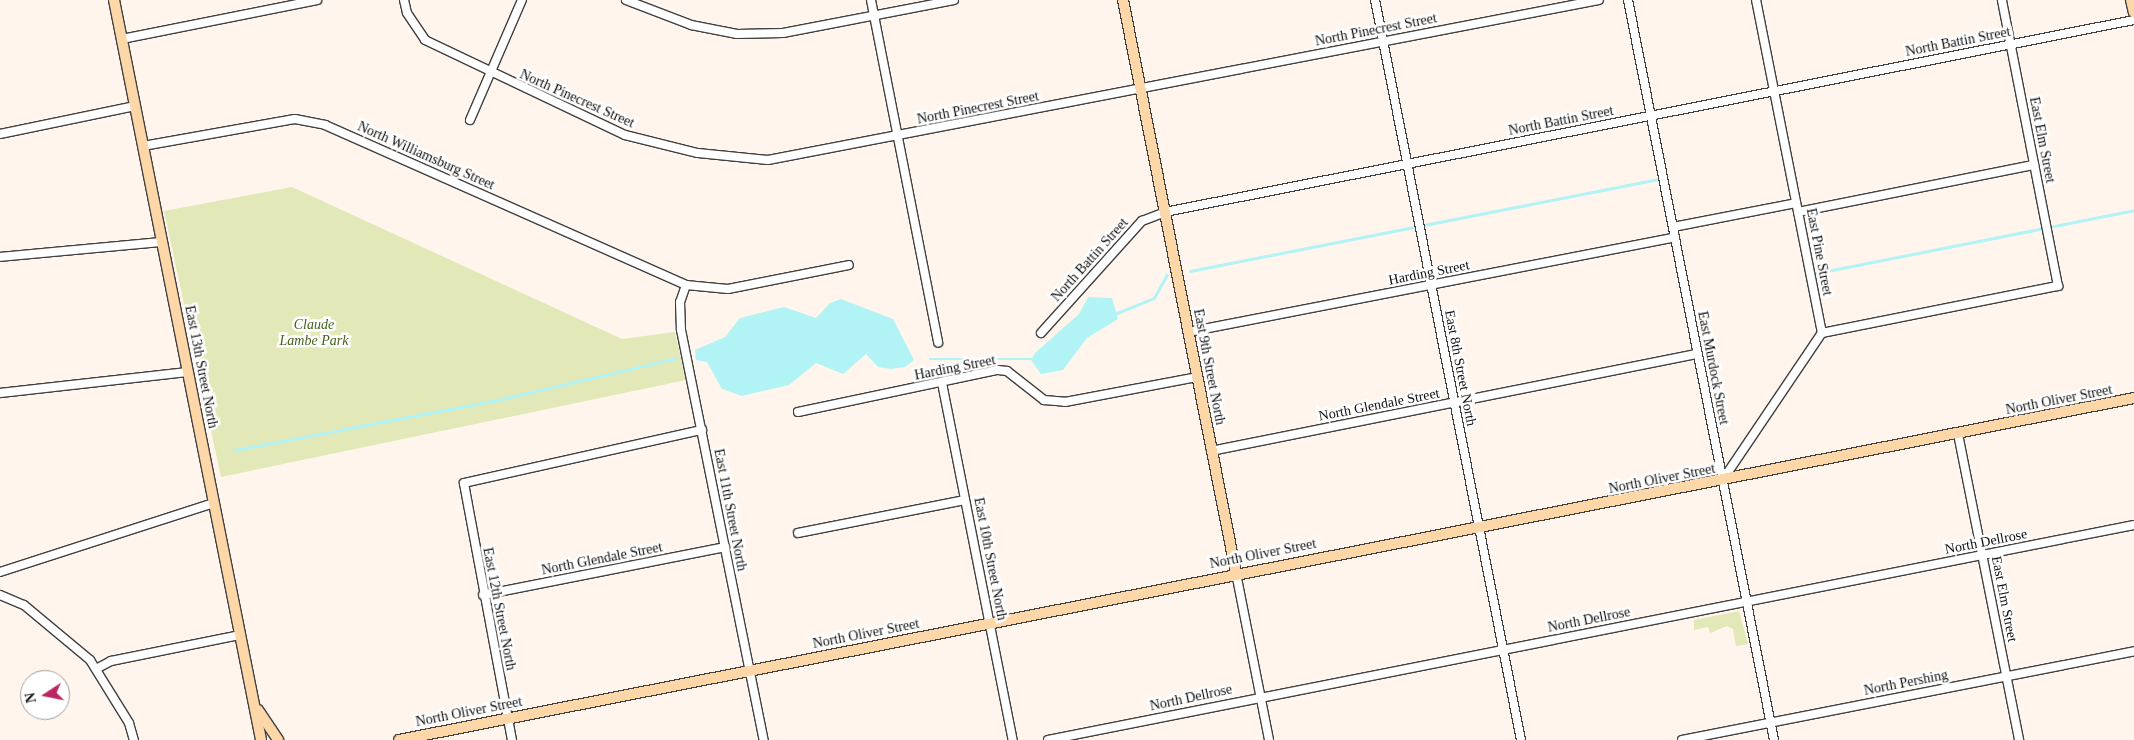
<!DOCTYPE html>
<html>
<head>
<meta charset="utf-8">
<style>
	body { margin:0 }
	#map { position:relative; width:2134px; height:740px; overflow:hidden; background:#fff5ec; font-family:"Times New Roman",serif }
	div>[style] { position:absolute }
	.green>* { inset:0; background:#e2e8b7 }
	.water>* { inset:0; background:#b2f3f5 }
	.stream>* { height:2.5px; margin:-1.25px; padding:0 1.25px; transform-origin:1.25px; border-radius:1.25px; background:#b2f3f5 }
	.roads { filter:drop-shadow(1px 0 #404040) drop-shadow(-1px 0 #404040) drop-shadow(0 1px #404040) drop-shadow(0 -1px #404040) }
	.street>* { height:8px; margin:-4px; padding:0 4px; transform-origin:4px; border-radius:4px; background:#fff }
	.secondary>* { height:10px; margin:-5px; padding:0 5px; transform-origin:5px; border-radius:5px; background:#fed7a8 }
	span { translate:-50% -50%; white-space:nowrap; text-align:center; line-height:1.15; -webkit-text-stroke:5px #fff; paint-order:stroke }
	.street-label { font-size:14px; color:#0d0d0d }
	.park-label { font-size:14px; color:#44631e; font-style:italic }
	.north { position:absolute; left:20px; top:670px; width:50px; height:50px; box-sizing:border-box; background:#fff; border:1px solid #9e9e9e; border-radius:50%; rotate:259deg; font-size:14px; font-weight:700; line-height:20px; text-align:center; color:#0d0d0d }
	.north::after { content:''; display:block; margin:auto; width:18px; height:22px; background:#bb2661; clip-path:polygon(50% 0,100% 100%,50% 72%,0 100%) }
</style>
</head>
<body>
<div id="map">
	<div class="green">
		<i style="clip-path:polygon(292px 187px,622px 339px,675px 332px,686px 380px,221px 477px,164px 211px)"></i>
		<i style="clip-path:polygon(1739px 611px,1748px 644px,1736px 646px,1733px 629px,1727px 626px,1710px 633px,1708px 627px,1694px 630px,1694px 620px)"></i>
	</div>
	<div class="water">
		<i style="clip-path:polygon(1088px 297px,1112px 298px,1118px 319px,1087px 338px,1063px 370px,1041px 374px,1031px 360px,1035px 353px,1079px 314px)"></i>
		<i style="clip-path:polygon(841px 299px,893px 319px,914px 360px,905px 367px,891px 369px,878px 367px,866px 354px,843px 374px,816px 363px,789px 385px,742px 396px,722px 389px,707px 362px,696px 360px,695px 350px,725px 337px,740px 318px,784px 307px,816px 318px,830px 303px)"></i>
	</div>
	<div class="stream">
		<i style="left:1190px;top:271px;width:481px;rotate:-11.1deg"></i>
		<i style="left:1812px;top:274px;width:328px;rotate:-11.2deg"></i>
		<i style="left:1115px;top:314px;width:42px;rotate:-22.3deg"></i>
		<i style="left:1154px;top:298px;width:26px;rotate:-61deg"></i>
		<i style="left:930px;top:359px;width:103px"></i>
		<i style="left:235px;top:450px;width:277px;rotate:-10.8deg"></i>
		<i style="left:507px;top:398px;width:174px;rotate:-13.3deg"></i>
	</div>
	<div class="roads">
		<div class="street">
			<i style="left:404px;top:0;width:13px;rotate:77deg"></i>
			<i style="left:407px;top:13px;width:32px;rotate:56deg"></i>
			<i style="left:425px;top:40px;width:221px;rotate:25.4deg"></i>
			<i style="left:625px;top:135px;width:75px;rotate:13.9deg"></i>
			<i style="left:698px;top:153px;width:70px;rotate:5.7deg"></i>
			<i style="left:768px;top:160px;width:846px;rotate:-10.9deg"></i>
			<i style="left:626px;top:0;width:70px;rotate:21deg"></i>
			<i style="left:691px;top:25px;width:47px;rotate:11.1deg"></i>
			<i style="left:737px;top:34px;width:46px;rotate:-1.2deg"></i>
			<i style="left:783px;top:33px;width:174px;rotate:-10.9deg"></i>
			<i style="left:871px;top:0;width:349px;rotate:78.9deg"></i>
			<i style="left:1375px;top:0;width:754px;rotate:78.84deg"></i>
			<i style="left:1628px;top:0;width:754px;rotate:78.84deg"></i>
			<i style="left:122px;top:39px;width:199px;rotate:-11.3deg"></i>
			<i style="left:470px;top:120px;width:131px;rotate:-66.6deg"></i>
			<i style="left:0;top:134px;width:138px;rotate:-11.7deg"></i>
			<i style="left:143px;top:146px;width:154px;rotate:-10.1deg"></i>
			<i style="left:295px;top:119px;width:31px;rotate:11deg"></i>
			<i style="left:325px;top:125px;width:395px;rotate:23.9deg"></i>
			<i style="left:686px;top:285px;width:42px;rotate:5.4deg"></i>
			<i style="left:728px;top:289px;width:123px;rotate:-11.2deg"></i>
			<i style="left:1798px;top:212px;width:241px;rotate:-11.3deg"></i>
			<i style="left:1673px;top:227px;width:125px;rotate:-11deg"></i>
			<i style="left:0;top:257px;width:163px;rotate:-5.3deg"></i>
			<i style="left:686px;top:285px;width:18px;rotate:109deg"></i>
			<i style="left:680px;top:302px;width:28px;rotate:88deg"></i>
			<i style="left:681px;top:330px;width:418px;rotate:78.6deg"></i>
			<i style="left:1188px;top:332px;width:496px;rotate:-11deg"></i>
			<i style="left:1041px;top:333px;width:151px;rotate:-48deg"></i>
			<i style="left:1142px;top:221px;width:25px;rotate:-21deg"></i>
			<i style="left:1165px;top:212px;width:988px;rotate:-11.21deg"></i>
			<i style="left:1822px;top:333px;width:241px;rotate:-11.3deg"></i>
			<i style="left:2058px;top:286px;width:291px;rotate:-101.1deg"></i>
			<i style="left:942px;top:383px;width:364px;rotate:78.8deg"></i>
			<i style="left:0;top:393px;width:189px;rotate:-6.4deg"></i>
			<i style="left:798px;top:412px;width:204px;rotate:-11.9deg"></i>
			<i style="left:998px;top:370px;width:9px;rotate:6deg"></i>
			<i style="left:1007px;top:371px;width:47px;rotate:38.1deg"></i>
			<i style="left:1044px;top:400px;width:21px;rotate:5deg"></i>
			<i style="left:1065px;top:402px;width:134px;rotate:-10.7deg"></i>
			<i style="left:1958px;top:434px;width:312px;rotate:78.7deg"></i>
			<i style="left:1211px;top:451px;width:496px;rotate:-11.3deg"></i>
			<i style="left:1722px;top:481px;width:179px;rotate:-56deg"></i>
			<i style="left:1822px;top:333px;width:339px;rotate:-101.2deg"></i>
			<i style="left:798px;top:533px;width:170px;rotate:-11.2deg"></i>
			<i style="left:0;top:572px;width:225px;rotate:-17.9deg"></i>
			<i style="left:1236px;top:573px;width:170px;rotate:78.8deg"></i>
			<i style="left:0;top:595px;width:26px;rotate:23deg"></i>
			<i style="left:24px;top:605px;width:86px;rotate:39.8deg"></i>
			<i style="left:90px;top:660px;width:74px;rotate:58.2deg"></i>
			<i style="left:129px;top:723px;width:18px;rotate:74deg"></i>
			<i style="left:483px;top:595px;width:247px;rotate:-11.2deg"></i>
			<i style="left:96px;top:669px;width:17px;rotate:-28deg"></i>
			<i style="left:111px;top:661px;width:132px;rotate:-11.4deg"></i>
			<i style="left:512px;top:740px;width:261px;rotate:-100.6deg"></i>
			<i style="left:464px;top:483px;width:244px;rotate:-12.6deg"></i>
			<i style="left:1048px;top:740px;width:1107px;rotate:-11.2deg"></i>
			<i style="left:1682px;top:740px;width:461px;rotate:-11.1deg"></i>
		</div>
		<div class="secondary">
			<i style="left:114px;top:0;width:754px;rotate:78.76deg"></i>
			<i style="left:1123px;top:0;width:584px;rotate:78.84deg"></i>
			<i style="left:2131px;top:0;width:13px;rotate:77deg"></i>
			<i style="left:258px;top:710px;width:36px;rotate:56deg"></i>
			<i style="left:399px;top:740px;width:1768px;rotate:-11.15deg"></i>
		</div>
	</div>
	<div class="street-label">
		<span style="left:1376px;top:30px;rotate:-11deg">North Pinecrest Street</span>
		<span style="left:1958px;top:42px;rotate:-11deg">North Battin Street</span>
		<span style="left:577px;top:99px;rotate:24deg">North Pinecrest Street</span>
		<span style="left:978px;top:108px;rotate:-11deg">North Pinecrest Street</span>
		<span style="left:1561px;top:121px;rotate:-11deg">North Battin Street</span>
		<span style="left:2042px;top:140px;rotate:79deg">East Elm Street</span>
		<span style="left:426px;top:156px;rotate:24deg">North Williamsburg Street</span>
		<span style="left:1819px;top:252px;rotate:79deg">East Pine Street</span>
		<span style="left:1090px;top:260px;rotate:-48deg">North Battin Street</span>
		<span style="left:1429px;top:273px;rotate:-11deg">Harding Street</span>
		<span style="left:201px;top:367px;rotate:79deg">East 13th Street North</span>
		<span style="left:1209px;top:367px;rotate:79deg">East 9th Street North</span>
		<span style="left:955px;top:368px;rotate:-11deg">Harding Street</span>
		<span style="left:1460px;top:368px;rotate:79deg">East 8th Street North</span>
		<span style="left:1713px;top:368px;rotate:79deg">East Murdock Street</span>
		<span style="left:2059px;top:400px;rotate:-11deg">North Oliver Street</span>
		<span style="left:1379px;top:405px;rotate:-11deg">North Glendale Street</span>
		<span style="left:1662px;top:479px;rotate:-11deg">North Oliver Street</span>
		<span style="left:730px;top:510px;rotate:79deg">East 11th Street North</span>
		<span style="left:1986px;top:542px;rotate:-11deg">North Dellrose</span>
		<span style="left:1263px;top:554px;rotate:-11deg">North Oliver Street</span>
		<span style="left:602px;top:559px;rotate:-11deg">North Glendale Street</span>
		<span style="left:990px;top:559px;rotate:79deg">East 10th Street North</span>
		<span style="left:2004px;top:599px;rotate:79deg">East Elm Street</span>
		<span style="left:499px;top:609px;rotate:79deg">East 12th Street North</span>
		<span style="left:1589px;top:620px;rotate:-11deg">North Dellrose</span>
		<span style="left:866px;top:634px;rotate:-11deg">North Oliver Street</span>
		<span style="left:1906px;top:683px;rotate:-11deg">North Pershing</span>
		<span style="left:1191px;top:698px;rotate:-12deg">North Dellrose</span>
		<span style="left:469px;top:712px;rotate:-11deg">North Oliver Street</span>
	</div>
	<div class="park-label">
		<span style="left:314px;top:333px">Claude<br>Lambe Park</span>
	</div>
	<div class="north">N</div>
</div>
</body>
</html>
